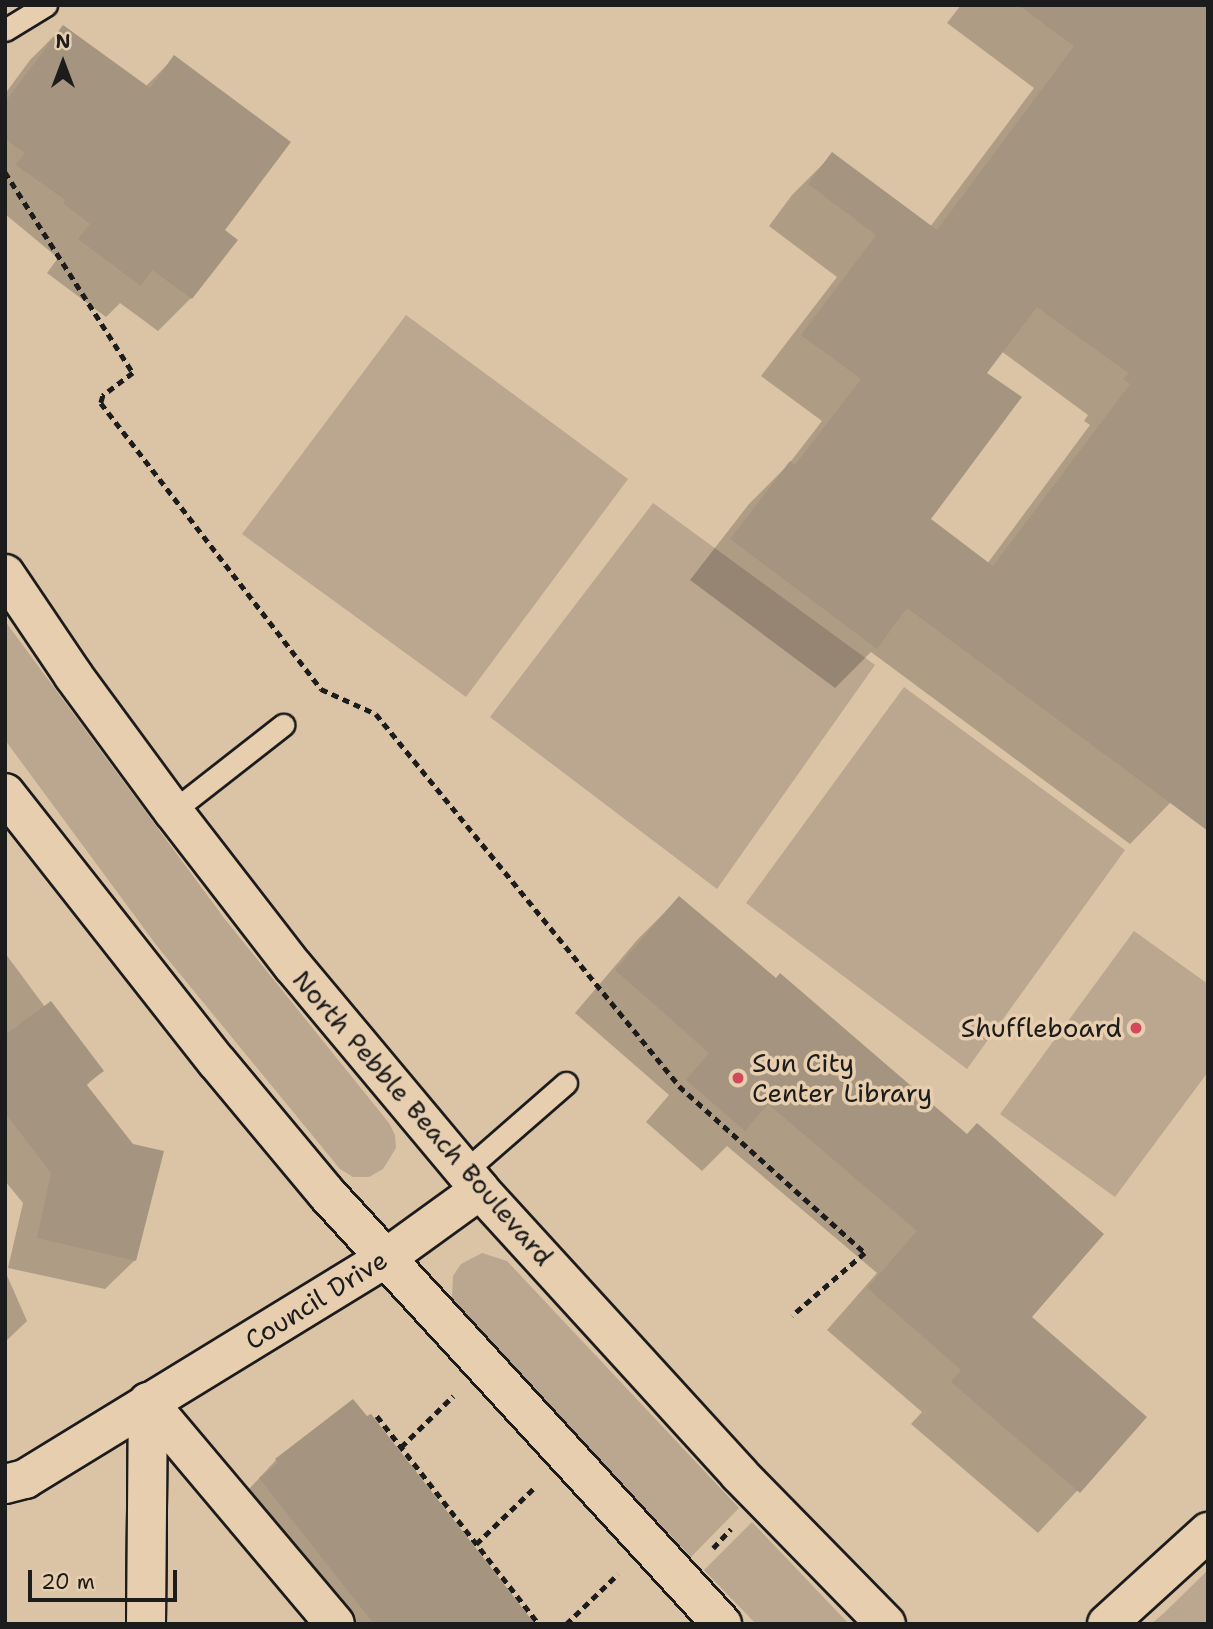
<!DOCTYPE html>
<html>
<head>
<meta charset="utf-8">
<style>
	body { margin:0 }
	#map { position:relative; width:1213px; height:1629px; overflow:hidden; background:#dbc3a6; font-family:"Shantell Sans",sans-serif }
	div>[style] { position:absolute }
	.green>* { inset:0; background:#bba78f }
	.shadow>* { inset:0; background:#0003 }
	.building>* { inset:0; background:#a59580 }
	.path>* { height:4.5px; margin-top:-2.25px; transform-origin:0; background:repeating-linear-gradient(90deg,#1c1c1c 0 7px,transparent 0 12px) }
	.roads { filter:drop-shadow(2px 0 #1c1c1c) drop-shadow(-2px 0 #1c1c1c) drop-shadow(0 2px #1c1c1c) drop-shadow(0 -2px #1c1c1c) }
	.service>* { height:21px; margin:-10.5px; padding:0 10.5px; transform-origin:10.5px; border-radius:10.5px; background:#e7ceaf }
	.minor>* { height:38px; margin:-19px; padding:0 19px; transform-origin:19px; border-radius:19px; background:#e7ceaf }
	.tertiary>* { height:38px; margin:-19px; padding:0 19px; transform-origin:19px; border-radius:19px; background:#e7ceaf }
	.dots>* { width:19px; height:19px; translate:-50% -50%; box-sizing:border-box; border:4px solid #e7ceaf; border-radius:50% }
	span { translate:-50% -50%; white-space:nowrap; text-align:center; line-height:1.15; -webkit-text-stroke:7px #e7ceaf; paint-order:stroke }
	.poi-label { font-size:26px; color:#1c1c1c }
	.right { translate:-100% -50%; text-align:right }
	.left { translate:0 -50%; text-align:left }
	.street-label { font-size:26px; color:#1c1c1c }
	.frame { position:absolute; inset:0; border:7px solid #1c1c1c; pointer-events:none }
	.north { position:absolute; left:28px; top:28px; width:70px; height:70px; -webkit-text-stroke:5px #e7ceaf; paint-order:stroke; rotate:0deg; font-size:19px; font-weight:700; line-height:28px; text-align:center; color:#1c1c1c }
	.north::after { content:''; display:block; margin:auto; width:24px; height:32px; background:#1c1c1c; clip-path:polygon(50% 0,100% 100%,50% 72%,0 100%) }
	.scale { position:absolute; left:28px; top:1570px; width:149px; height:32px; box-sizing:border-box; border:4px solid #1c1c1c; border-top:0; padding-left:9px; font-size:21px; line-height:24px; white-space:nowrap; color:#1c1c1c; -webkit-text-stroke:5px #e7ceaf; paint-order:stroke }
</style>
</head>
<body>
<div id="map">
	<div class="green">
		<i style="clip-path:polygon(406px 315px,628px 479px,466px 697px,242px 534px)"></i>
		<i style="clip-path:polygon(653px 503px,875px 665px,717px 889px,490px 717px)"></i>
		<i style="clip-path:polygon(5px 621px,224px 918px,389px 1123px,395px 1135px,396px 1148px,383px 1169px,369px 1177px,353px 1177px,340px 1169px,157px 946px,5px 740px)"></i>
		<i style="clip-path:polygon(904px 687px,1125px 850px,967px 1069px,746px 903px)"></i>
		<i style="clip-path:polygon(1134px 931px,1208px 984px,1208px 1072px,1115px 1197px,1000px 1114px)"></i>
		<i style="clip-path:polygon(482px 1253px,507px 1261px,739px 1508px,691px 1557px,458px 1309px,452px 1298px,453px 1276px,461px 1264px)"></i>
		<i style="clip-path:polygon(752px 1522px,849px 1624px,756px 1624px,704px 1570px)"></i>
		<i style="clip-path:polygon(1208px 1570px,1208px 1624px,1151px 1624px,1164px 1613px)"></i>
	</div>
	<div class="shadow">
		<i style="clip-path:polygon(evenodd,961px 5px,1208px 5px,1170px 803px,1130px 844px,871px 652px,835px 688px,690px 580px,749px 504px,788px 465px,822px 421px,761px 376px,837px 277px,769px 226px,792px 195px,832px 155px,930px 227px,1034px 88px,947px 23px,961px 5px,1001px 351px,1088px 415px,1084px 421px,1090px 425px,987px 564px,928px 520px,985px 373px,1001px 351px)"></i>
		<i style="clip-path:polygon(63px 27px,145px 87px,174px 58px,222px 231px,191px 298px,158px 331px,120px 303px,106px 317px,47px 273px,58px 258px,5px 214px,5px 94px,30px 60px)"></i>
		<i style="clip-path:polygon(679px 898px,1029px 1317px,1145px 1417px,1038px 1533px,911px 1424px,922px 1412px,827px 1330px,877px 1273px,727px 1146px,702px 1171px,646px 1122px,669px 1095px,575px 1013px,638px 939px)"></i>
		<i style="clip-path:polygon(5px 953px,45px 1007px,102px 1071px,86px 1086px,135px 1260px,105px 1289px,8px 1268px,23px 1203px,5px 1181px)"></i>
		<i style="clip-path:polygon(5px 1271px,27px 1321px,5px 1342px)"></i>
		<i style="clip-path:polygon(276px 1460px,533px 1624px,333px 1624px,237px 1502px)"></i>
	</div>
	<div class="building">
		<i style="clip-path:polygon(evenodd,1018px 5px,1208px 5px,1208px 831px,907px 608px,877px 649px,730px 539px,790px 461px,795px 465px,861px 379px,801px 335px,876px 235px,808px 184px,832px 152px,937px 230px,1074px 46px,1018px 5px,1037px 307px,1128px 373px,1123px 379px,1130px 384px,993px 566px,931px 519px,1022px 397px,987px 373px,1037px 307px)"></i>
		<i style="clip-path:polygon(63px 25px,150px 88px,174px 55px,291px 142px,225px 230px,238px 240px,192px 299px,152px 270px,141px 286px,78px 239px,90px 224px,63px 203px,65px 200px,16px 165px,25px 153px,5px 139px,5px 102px)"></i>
		<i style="clip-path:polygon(679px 896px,776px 978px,780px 973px,967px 1134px,977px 1123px,1104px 1234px,1032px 1317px,1147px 1417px,1080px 1493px,951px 1382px,961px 1370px,867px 1288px,917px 1231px,768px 1104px,745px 1131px,686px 1080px,709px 1053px,615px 970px)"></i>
		<i style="clip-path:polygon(51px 1001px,104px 1071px,86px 1084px,133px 1144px,164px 1151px,136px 1261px,37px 1238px,51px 1173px,5px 1113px,5px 1035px)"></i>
		<i style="clip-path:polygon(353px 1399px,367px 1416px,371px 1414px,535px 1624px,374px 1624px,259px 1478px,278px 1463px,275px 1459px)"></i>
	</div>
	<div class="path">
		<i style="left:5px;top:172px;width:238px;rotate:57.5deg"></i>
		<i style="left:133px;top:373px;width:38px;rotate:143deg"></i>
		<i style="left:103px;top:396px;width:7px;rotate:106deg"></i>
		<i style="left:101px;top:403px;width:361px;rotate:52.4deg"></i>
		<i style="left:321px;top:689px;width:60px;rotate:24.4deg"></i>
		<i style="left:376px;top:714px;width:480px;rotate:50.8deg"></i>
		<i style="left:679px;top:1086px;width:250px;rotate:41.9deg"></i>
		<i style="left:865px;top:1253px;width:96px;rotate:139.2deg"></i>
		<i style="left:377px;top:1416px;width:264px;rotate:52.1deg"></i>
		<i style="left:401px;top:1447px;width:73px;rotate:-44.4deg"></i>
		<i style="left:476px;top:1544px;width:83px;rotate:-44deg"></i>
		<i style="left:713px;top:1548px;width:26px;rotate:-47deg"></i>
		<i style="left:566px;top:1624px;width:72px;rotate:-43.9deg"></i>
	</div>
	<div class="roads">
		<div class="service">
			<i style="left:5px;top:30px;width:48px;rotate:-31.4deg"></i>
			<i style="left:173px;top:811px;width:140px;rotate:-38deg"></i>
			<i style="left:465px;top:1171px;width:134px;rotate:-41.1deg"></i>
		</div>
		<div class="minor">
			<i style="left:5px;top:1484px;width:21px;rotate:-14deg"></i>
			<i style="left:25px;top:1479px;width:423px;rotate:-31.5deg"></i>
			<i style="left:386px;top:1258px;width:116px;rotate:-35.9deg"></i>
			<i style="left:146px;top:1624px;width:222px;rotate:-89.5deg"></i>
			<i style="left:148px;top:1402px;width:290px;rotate:49.9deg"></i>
			<i style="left:1107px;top:1624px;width:137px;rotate:-42.3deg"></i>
		</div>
		<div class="tertiary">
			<i style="left:5px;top:574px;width:122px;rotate:56deg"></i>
			<i style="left:73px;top:675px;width:169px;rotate:53.7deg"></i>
			<i style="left:173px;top:811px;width:196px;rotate:52.3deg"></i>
			<i style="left:293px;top:966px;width:292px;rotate:50.1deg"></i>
			<i style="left:480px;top:1190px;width:384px;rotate:47.6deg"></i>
			<i style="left:739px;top:1474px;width:210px;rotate:45.6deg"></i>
			<i style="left:5px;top:793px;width:342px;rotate:51.8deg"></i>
			<i style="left:217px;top:1062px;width:172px;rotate:50.2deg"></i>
			<i style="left:327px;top:1194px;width:584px;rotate:47.43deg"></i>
		</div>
	</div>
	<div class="dots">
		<i style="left:1136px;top:1028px;background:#d1495b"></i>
		<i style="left:738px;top:1078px;background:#d1495b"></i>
	</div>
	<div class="poi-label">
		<span class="right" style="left:1122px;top:1028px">Shuffleboard</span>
		<span class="left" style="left:752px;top:1078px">Sun City<br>Center Library</span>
	</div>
	<div class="street-label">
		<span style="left:423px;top:1118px;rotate:49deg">North Pebble Beach Boulevard</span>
		<span style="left:316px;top:1300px;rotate:-32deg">Council Drive</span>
	</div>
	<div class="frame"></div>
	<div class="north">N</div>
	<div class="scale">20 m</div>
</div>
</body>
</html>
